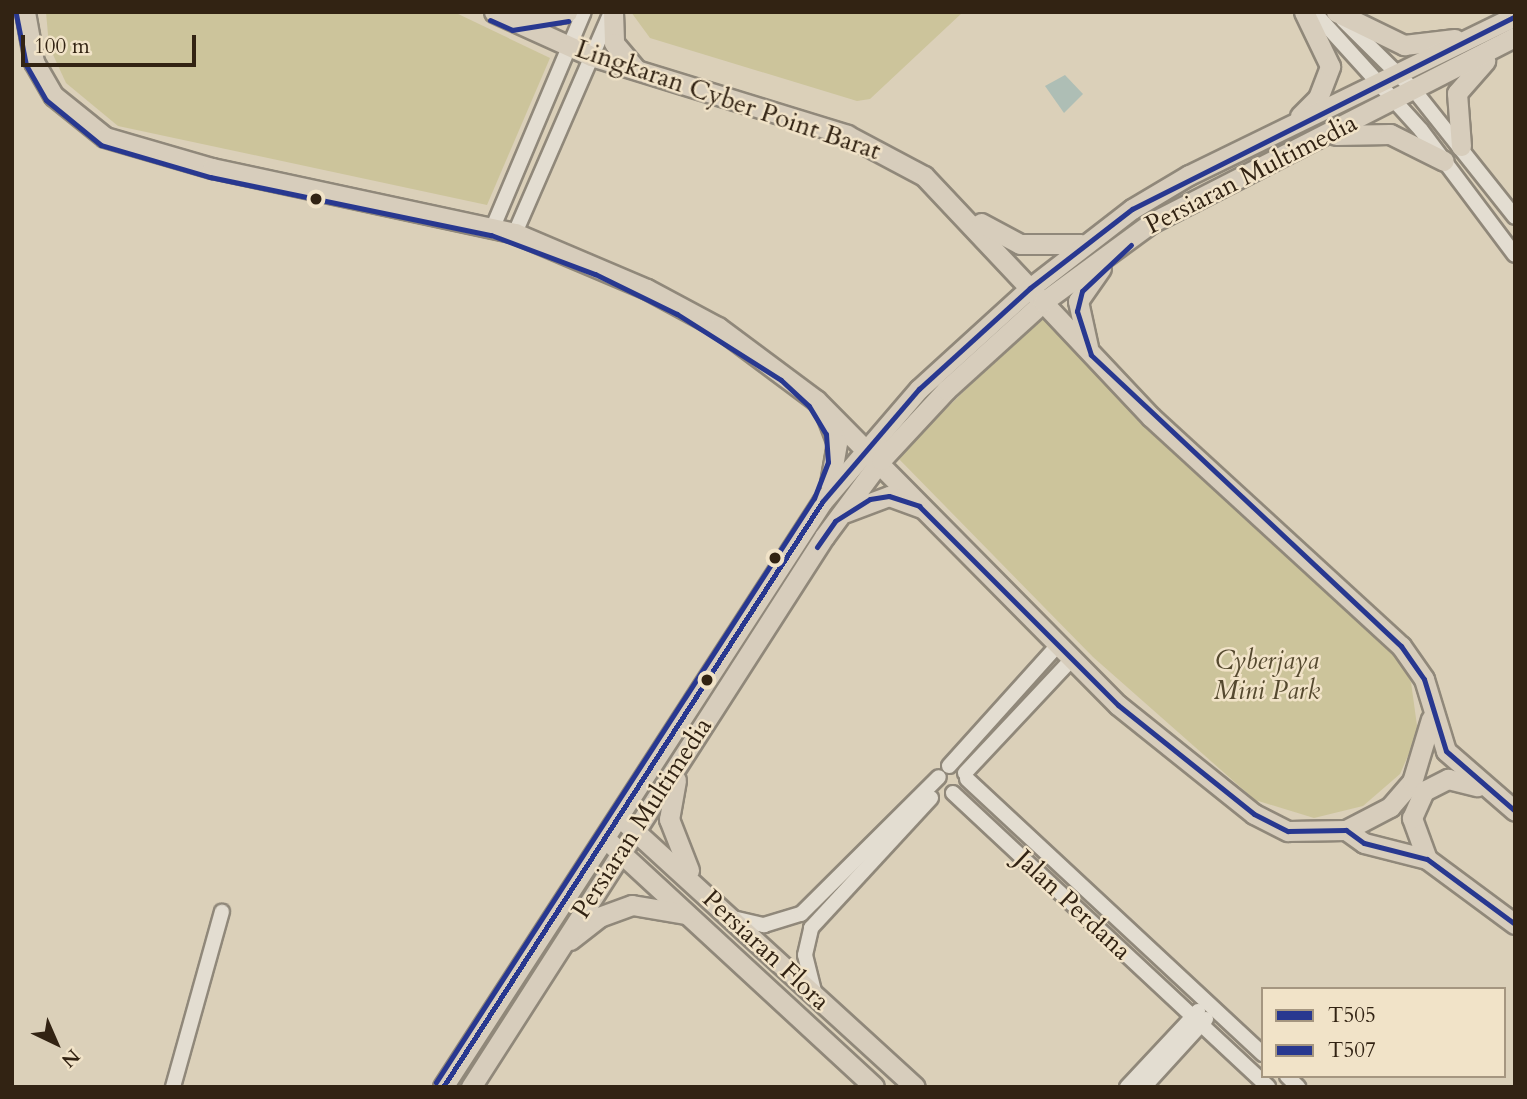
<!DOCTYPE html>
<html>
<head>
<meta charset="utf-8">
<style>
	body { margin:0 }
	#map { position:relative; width:1527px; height:1099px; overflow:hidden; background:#dbd0b9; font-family:Cardo,serif }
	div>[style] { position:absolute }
	.green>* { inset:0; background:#ccc49b }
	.water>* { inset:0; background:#aebeb5 }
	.roads { filter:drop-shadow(2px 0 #90887a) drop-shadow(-2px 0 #90887a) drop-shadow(0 2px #90887a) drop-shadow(0 -2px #90887a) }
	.minor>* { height:14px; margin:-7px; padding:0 7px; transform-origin:7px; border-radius:7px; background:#e3ddd1 }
	.major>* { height:19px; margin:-9.5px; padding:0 9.5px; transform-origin:9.5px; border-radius:9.5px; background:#d7cdbc }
	.bus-1>* { height:5px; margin:-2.5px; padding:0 2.5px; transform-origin:2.5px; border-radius:2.5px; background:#283890 }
	.bus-2>* { height:5px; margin:-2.5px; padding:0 2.5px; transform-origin:2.5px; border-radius:2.5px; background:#283890 }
	.dots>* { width:19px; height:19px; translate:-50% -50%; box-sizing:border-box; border:4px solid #f1e3c8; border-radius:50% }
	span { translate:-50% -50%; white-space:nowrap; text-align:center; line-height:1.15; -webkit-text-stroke:5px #f1e3c8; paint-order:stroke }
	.street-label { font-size:26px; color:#322313 }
	.park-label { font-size:26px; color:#55492f; font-style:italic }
	.frame { position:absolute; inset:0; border:14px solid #322313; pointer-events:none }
	.legend { position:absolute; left:1261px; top:987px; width:245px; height:91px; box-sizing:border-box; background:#f1e3c8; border:2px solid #a59680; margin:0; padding:9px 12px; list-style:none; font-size:21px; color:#322313 }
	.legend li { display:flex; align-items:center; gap:14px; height:35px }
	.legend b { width:35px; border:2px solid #a59680 }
	.north { position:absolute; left:21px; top:1008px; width:70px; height:70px; -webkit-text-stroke:5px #f1e3c8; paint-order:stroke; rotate:136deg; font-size:19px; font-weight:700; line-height:28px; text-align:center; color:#322313 }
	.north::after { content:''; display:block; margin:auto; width:24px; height:32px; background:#322313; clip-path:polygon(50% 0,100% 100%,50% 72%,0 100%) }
	.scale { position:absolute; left:21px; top:35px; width:175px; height:32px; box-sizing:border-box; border:4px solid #322313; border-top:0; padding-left:9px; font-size:21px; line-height:24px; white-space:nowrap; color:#322313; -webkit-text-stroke:5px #f1e3c8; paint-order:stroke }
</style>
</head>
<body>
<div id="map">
	<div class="green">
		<i style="clip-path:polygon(46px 12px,454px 12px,550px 58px,487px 205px,118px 126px,66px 83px,49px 46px)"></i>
		<i style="clip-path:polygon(631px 12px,963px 12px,870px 99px,857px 101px,650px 38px)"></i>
		<i style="clip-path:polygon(1043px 314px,1199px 474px,1399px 660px,1411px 682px,1418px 733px,1400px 774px,1363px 806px,1314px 818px,1255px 800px,1093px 657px,897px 457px)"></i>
	</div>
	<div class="water">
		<i style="clip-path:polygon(1065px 75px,1083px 94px,1064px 113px,1045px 86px)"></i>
	</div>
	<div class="roads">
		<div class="minor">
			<i style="left:1314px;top:12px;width:159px;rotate:47.8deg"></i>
			<i style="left:1421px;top:130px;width:156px;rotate:53.1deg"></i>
			<i style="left:1343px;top:20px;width:100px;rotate:44.6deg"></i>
			<i style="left:1414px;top:90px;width:162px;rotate:51.5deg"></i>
			<i style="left:493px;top:227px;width:233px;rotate:-67.1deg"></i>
			<i style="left:515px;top:233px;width:241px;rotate:-66.5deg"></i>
			<i style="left:949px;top:766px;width:163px;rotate:-48deg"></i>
			<i style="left:965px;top:773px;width:156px;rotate:-46.8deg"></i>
			<i style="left:967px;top:779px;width:404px;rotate:42.9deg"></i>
			<i style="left:953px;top:793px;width:431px;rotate:43deg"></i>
			<i style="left:733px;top:918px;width:32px;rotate:13deg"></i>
			<i style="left:764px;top:925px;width:39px;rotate:-17deg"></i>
			<i style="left:801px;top:914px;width:194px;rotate:-44.8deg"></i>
			<i style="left:814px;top:991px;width:37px;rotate:-104deg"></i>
			<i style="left:805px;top:955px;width:28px;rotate:-77deg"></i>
			<i style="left:811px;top:928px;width:177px;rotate:-47.3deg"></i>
			<i style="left:1287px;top:1076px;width:16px;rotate:45deg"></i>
			<i style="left:173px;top:1087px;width:182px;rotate:-74.4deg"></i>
			<i style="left:1127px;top:1087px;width:104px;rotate:-46.9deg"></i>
			<i style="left:1144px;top:1087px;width:92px;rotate:-47.6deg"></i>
		</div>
		<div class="major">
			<i style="left:25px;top:12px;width:51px;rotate:79.8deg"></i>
			<i style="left:34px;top:62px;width:39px;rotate:60deg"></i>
			<i style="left:54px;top:96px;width:65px;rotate:38.8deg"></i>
			<i style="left:105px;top:137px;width:111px;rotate:16.2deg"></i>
			<i style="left:212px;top:168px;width:310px;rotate:12.1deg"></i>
			<i style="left:515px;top:233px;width:143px;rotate:23deg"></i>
			<i style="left:647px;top:289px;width:81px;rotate:28.2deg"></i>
			<i style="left:718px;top:327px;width:122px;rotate:36.7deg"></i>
			<i style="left:816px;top:400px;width:429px;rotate:45.3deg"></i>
			<i style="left:1118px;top:705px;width:174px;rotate:38.7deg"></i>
			<i style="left:1254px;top:814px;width:38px;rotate:27deg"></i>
			<i style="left:1288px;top:831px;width:58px;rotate:-1deg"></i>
			<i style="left:1346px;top:830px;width:22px;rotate:36deg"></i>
			<i style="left:1364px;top:843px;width:65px;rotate:14.3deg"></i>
			<i style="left:1427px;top:859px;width:109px;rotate:36.5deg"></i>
			<i style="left:494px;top:12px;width:107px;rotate:24.4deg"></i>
			<i style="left:591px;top:56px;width:268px;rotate:17.1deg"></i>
			<i style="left:847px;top:135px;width:87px;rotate:28deg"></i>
			<i style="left:924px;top:176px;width:331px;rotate:46.7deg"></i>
			<i style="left:1151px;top:417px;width:339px;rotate:42.5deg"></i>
			<i style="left:1401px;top:646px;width:40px;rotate:55.1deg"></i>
			<i style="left:1424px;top:679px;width:75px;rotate:73deg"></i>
			<i style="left:1446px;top:751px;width:91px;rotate:41deg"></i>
			<i style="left:613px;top:12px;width:31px;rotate:88deg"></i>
			<i style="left:614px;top:43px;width:34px;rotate:50deg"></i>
			<i style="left:1336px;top:12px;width:76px;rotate:25.9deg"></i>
			<i style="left:1404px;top:45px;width:51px;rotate:-6.7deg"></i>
			<i style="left:517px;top:21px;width:51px;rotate:-10.2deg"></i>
			<i style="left:1300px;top:116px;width:25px;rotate:-45deg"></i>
			<i style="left:1318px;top:98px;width:34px;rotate:-69deg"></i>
			<i style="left:1330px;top:66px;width:60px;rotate:-115.7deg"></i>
			<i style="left:1336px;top:135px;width:54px;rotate:-1.1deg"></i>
			<i style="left:1390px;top:134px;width:60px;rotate:26.6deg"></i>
			<i style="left:1461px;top:146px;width:53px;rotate:-94.3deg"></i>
			<i style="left:1457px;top:93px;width:43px;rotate:-48.8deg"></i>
			<i style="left:981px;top:223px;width:44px;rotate:28.3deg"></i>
			<i style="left:1020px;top:244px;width:61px"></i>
			<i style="left:1088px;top:347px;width:47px;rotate:-102.3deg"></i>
			<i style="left:1078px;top:301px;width:40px;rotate:-55.1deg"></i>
			<i style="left:825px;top:412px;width:33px;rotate:69deg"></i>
			<i style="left:837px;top:443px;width:41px;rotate:99.9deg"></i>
			<i style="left:846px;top:512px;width:46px;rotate:-20.4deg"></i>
			<i style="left:889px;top:496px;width:35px;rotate:20deg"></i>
			<i style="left:676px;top:780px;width:40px;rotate:100deg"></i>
			<i style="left:669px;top:819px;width:55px;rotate:68.6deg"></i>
			<i style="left:626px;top:823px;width:391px;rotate:42.4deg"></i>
			<i style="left:1346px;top:830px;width:50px;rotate:-27.6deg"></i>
			<i style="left:1390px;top:807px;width:33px;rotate:-49deg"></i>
			<i style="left:1412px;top:782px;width:66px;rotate:-73.2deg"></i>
			<i style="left:610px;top:843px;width:359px;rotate:42.7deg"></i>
			<i style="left:1427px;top:859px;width:44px;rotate:-110.1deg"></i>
			<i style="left:1412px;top:818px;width:30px;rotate:-66deg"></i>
			<i style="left:1424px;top:791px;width:27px;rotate:-27deg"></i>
			<i style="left:1448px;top:779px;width:30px;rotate:14deg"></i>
			<i style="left:570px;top:940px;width:37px;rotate:-38deg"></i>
			<i style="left:599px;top:917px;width:35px;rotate:-20deg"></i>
			<i style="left:632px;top:905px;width:55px;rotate:9.5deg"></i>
			<i style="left:443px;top:1087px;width:697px;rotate:-57.06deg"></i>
			<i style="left:822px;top:502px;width:149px;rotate:-49.4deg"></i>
			<i style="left:919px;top:389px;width:150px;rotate:-42.3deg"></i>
			<i style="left:1030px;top:288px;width:129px;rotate:-37.8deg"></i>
			<i style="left:1132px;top:209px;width:66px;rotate:-30.8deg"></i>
			<i style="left:1189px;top:175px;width:363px;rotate:-26deg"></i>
			<i style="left:471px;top:1087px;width:654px;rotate:-57.31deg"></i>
			<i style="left:824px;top:537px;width:96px;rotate:-53.5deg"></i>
			<i style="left:881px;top:460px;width:96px;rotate:-47.1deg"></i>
			<i style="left:946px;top:390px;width:131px;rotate:-42.2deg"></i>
			<i style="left:1043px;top:302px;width:134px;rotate:-36.2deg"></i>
			<i style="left:1151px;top:223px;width:409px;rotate:-27.1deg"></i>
		</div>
	</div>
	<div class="bus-1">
		<i style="left:1131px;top:245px;width:67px;rotate:136.8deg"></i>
		<i style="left:1082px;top:291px;width:21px;rotate:104deg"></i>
		<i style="left:1077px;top:311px;width:46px;rotate:72.3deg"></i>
		<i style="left:1091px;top:355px;width:425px;rotate:43.2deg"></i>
		<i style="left:1401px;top:646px;width:40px;rotate:55.1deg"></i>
		<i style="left:1424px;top:679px;width:75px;rotate:73deg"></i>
		<i style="left:1446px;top:751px;width:91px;rotate:41deg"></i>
		<i style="left:817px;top:547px;width:32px;rotate:-55deg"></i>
		<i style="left:835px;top:521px;width:41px;rotate:-32.2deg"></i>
		<i style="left:870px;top:499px;width:19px;rotate:-9deg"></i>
		<i style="left:889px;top:496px;width:32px;rotate:18deg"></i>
		<i style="left:919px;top:506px;width:281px;rotate:45deg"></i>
		<i style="left:1118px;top:705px;width:174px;rotate:38.7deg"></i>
		<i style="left:1254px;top:814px;width:38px;rotate:27deg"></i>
		<i style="left:1288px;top:831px;width:58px;rotate:-1deg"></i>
		<i style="left:1346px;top:830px;width:22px;rotate:36deg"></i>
		<i style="left:1364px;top:843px;width:65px;rotate:14.3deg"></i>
		<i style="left:1427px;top:859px;width:109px;rotate:36.5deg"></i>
		<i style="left:443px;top:1087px;width:697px;rotate:-57.06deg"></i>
		<i style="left:822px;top:502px;width:149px;rotate:-49.4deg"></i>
		<i style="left:919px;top:389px;width:150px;rotate:-42.3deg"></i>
		<i style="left:1030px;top:288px;width:129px;rotate:-37.8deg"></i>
		<i style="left:1132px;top:209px;width:429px;rotate:-26.7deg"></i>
	</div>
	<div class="bus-2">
		<i style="left:16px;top:14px;width:52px;rotate:78.9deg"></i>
		<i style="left:26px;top:65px;width:40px;rotate:60.3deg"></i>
		<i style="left:46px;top:100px;width:71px;rotate:39.3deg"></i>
		<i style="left:101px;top:145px;width:114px;rotate:16.4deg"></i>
		<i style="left:210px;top:177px;width:287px;rotate:11.7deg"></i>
		<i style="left:491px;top:235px;width:111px;rotate:20.6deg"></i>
		<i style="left:595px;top:274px;width:91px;rotate:26deg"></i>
		<i style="left:677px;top:314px;width:123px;rotate:32.4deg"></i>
		<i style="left:781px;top:380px;width:38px;rotate:43deg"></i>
		<i style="left:809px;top:406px;width:33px;rotate:59deg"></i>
		<i style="left:826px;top:434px;width:28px;rotate:86deg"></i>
		<i style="left:828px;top:462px;width:39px;rotate:111deg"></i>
		<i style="left:814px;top:498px;width:696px;rotate:122.91deg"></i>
		<i style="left:490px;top:20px;width:24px;rotate:24deg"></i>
		<i style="left:512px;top:30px;width:57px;rotate:-9.1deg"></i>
	</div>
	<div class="dots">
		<i style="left:316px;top:199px;background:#322313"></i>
		<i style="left:775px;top:558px;background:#322313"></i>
		<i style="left:707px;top:680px;background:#322313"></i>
	</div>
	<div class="street-label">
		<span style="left:728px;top:100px;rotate:19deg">Lingkaran Cyber Point Barat</span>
		<span style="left:1251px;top:174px;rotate:-27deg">Persiaran Multimedia</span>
		<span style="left:642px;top:818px;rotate:-57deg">Persiaran Multimedia</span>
		<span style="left:1073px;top:905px;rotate:43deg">Jalan Perdana</span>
		<span style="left:766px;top:950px;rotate:43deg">Persiaran Flora</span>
	</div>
	<div class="park-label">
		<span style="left:1267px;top:676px">Cyberjaya<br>Mini Park</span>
	</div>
	<div class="frame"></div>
	<ul class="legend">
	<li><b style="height:9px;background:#283890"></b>T505</li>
	<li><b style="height:9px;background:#283890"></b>T507</li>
	</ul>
	<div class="north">N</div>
	<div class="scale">100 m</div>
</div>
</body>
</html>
